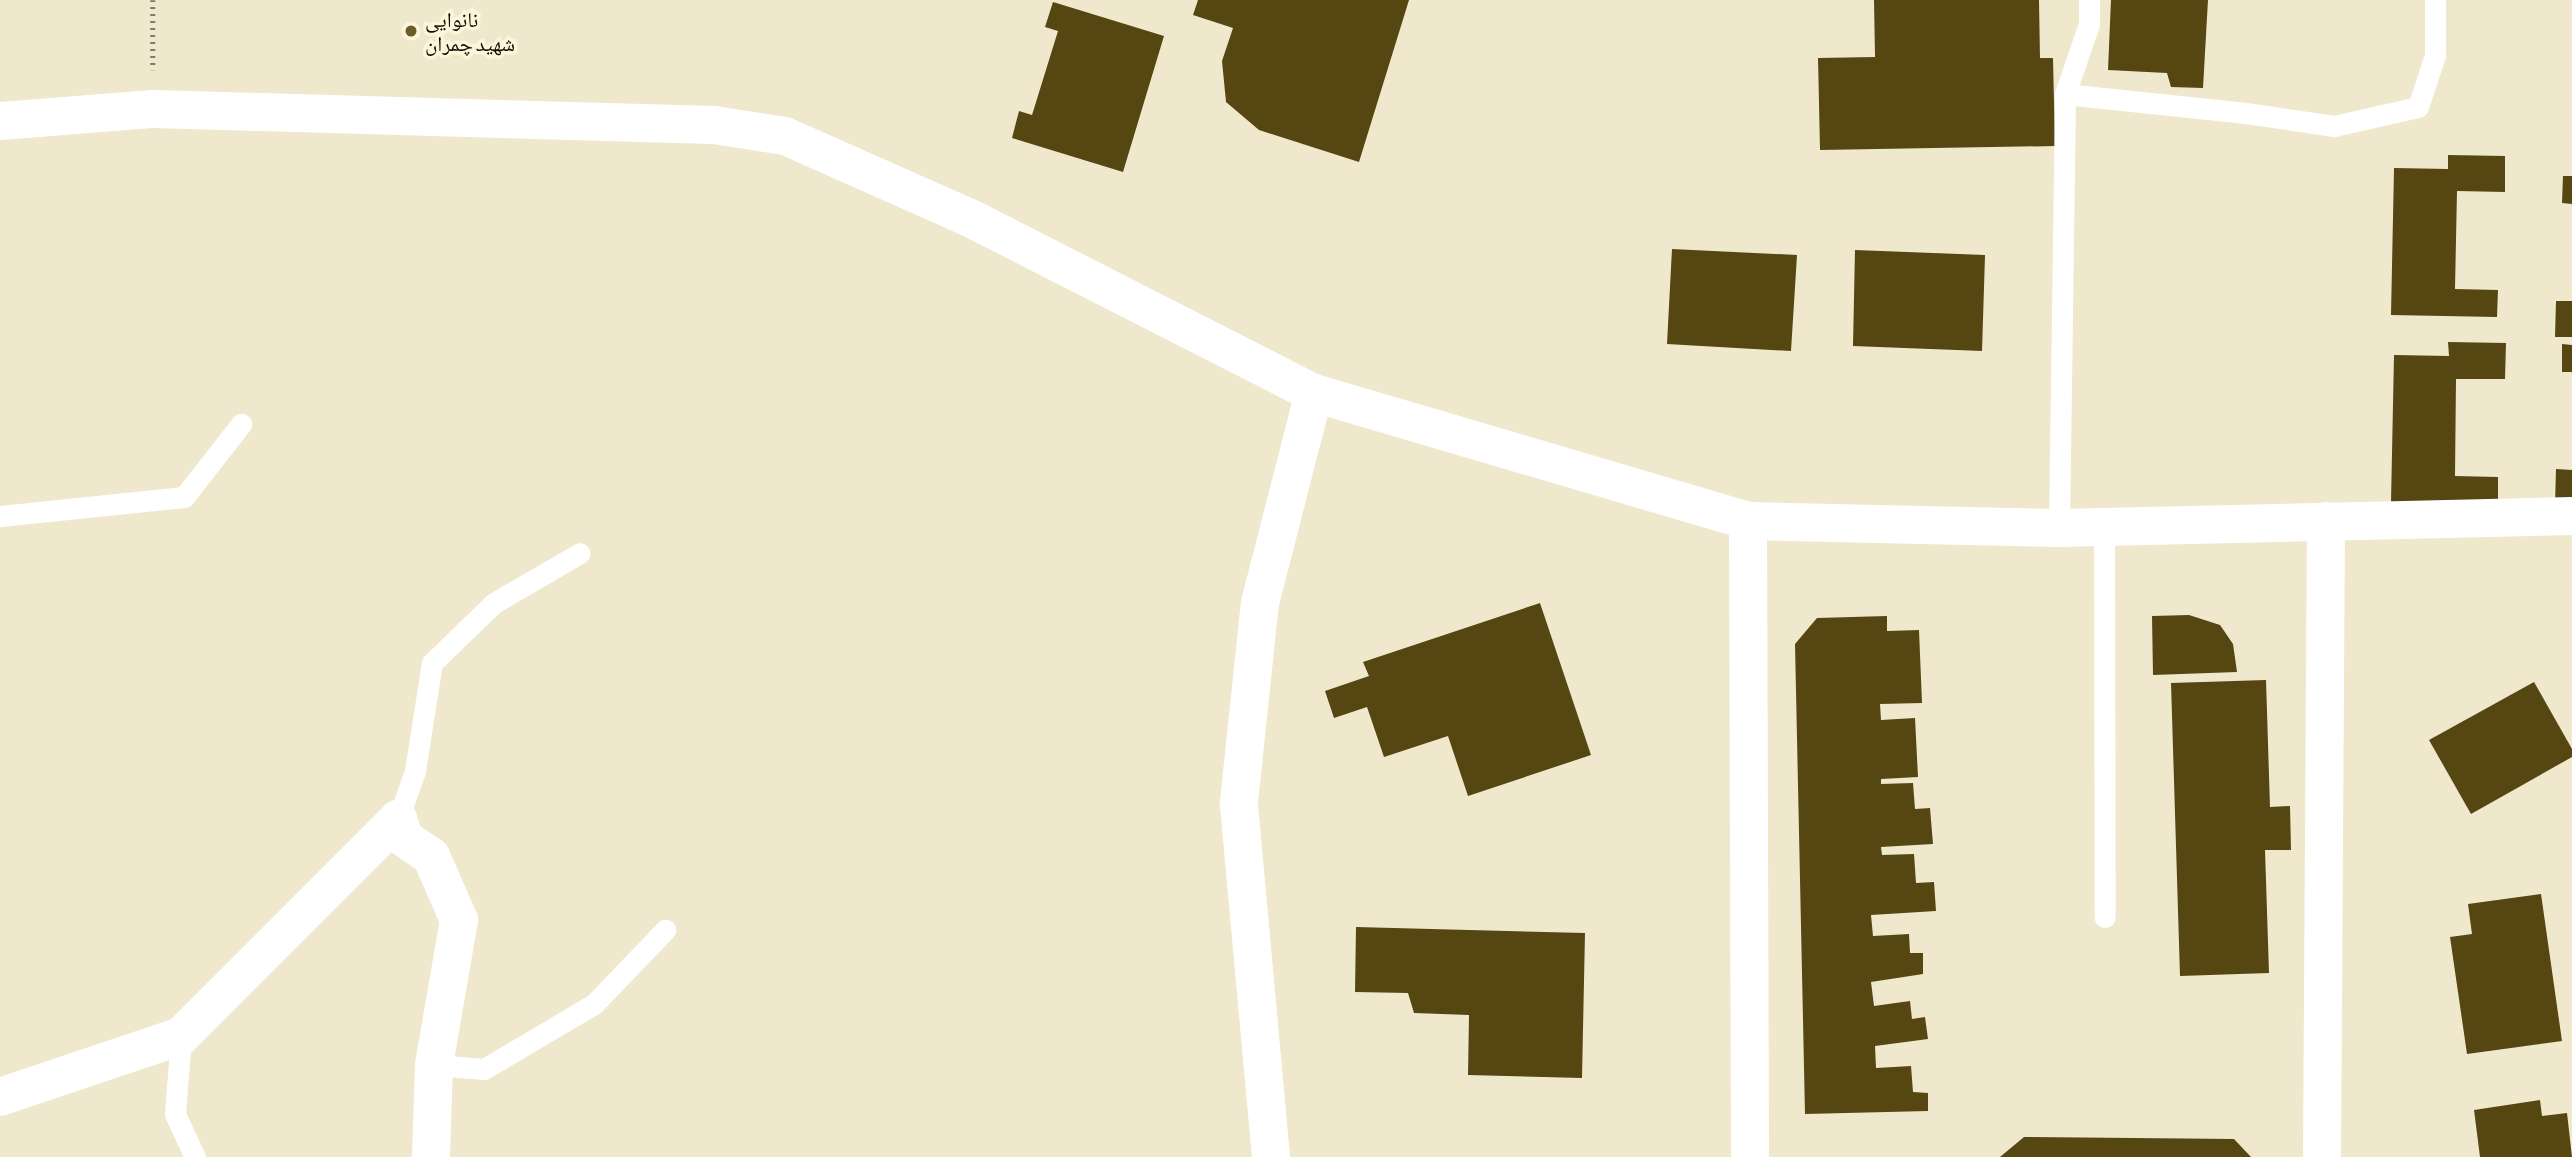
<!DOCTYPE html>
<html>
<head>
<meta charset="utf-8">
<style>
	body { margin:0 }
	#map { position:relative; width:2572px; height:1157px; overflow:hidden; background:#f0e8cd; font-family:"Asap Condensed","Noto Naskh Arabic",sans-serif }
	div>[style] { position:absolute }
	.building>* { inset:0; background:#554612 }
	.path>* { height:4.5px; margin-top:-2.25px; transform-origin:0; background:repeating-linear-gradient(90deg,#817b6a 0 2px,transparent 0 7px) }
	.service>* { height:21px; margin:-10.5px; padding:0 10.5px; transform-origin:10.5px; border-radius:10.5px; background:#fff }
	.minor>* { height:38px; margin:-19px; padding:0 19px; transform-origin:19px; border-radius:19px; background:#fff }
	.dots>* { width:19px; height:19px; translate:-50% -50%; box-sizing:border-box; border:4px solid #fdf5da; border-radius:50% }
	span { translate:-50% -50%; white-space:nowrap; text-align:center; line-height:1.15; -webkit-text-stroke:7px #fdf5da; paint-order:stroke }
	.poi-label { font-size:21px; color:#100d05 }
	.left { translate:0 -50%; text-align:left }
</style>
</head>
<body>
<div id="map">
	<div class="building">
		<i style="clip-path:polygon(1198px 0,1409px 0,1359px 162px,1259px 130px,1226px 102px,1222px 61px,1233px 28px,1193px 15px)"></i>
		<i style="clip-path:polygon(1874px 0,2039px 0,2040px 58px,2053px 58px,2055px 146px,1820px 150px,1818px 58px,1875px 57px)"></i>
		<i style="clip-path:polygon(2111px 0,2208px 0,2203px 88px,2171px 87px,2167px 73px,2108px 70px)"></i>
		<i style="clip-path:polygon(1053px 2px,1164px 36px,1123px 172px,1012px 138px,1019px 111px,1032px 115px,1058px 31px,1045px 27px)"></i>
		<i style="clip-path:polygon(2448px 155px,2505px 156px,2505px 192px,2457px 191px,2455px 289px,2498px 290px,2497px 317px,2391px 315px,2394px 168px,2448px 169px)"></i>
		<i style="clip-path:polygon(2563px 176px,2572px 176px,2572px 204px,2562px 203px)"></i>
		<i style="clip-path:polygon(1672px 249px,1797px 255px,1791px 351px,1667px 344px)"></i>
		<i style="clip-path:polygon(1855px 250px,1985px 255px,1982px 351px,1853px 346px)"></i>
		<i style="clip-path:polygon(2556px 301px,2572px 301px,2572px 337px,2555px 337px)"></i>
		<i style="clip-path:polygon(2448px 342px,2506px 343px,2505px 379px,2456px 379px,2455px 476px,2498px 477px,2498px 504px,2391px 502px,2394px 355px,2449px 356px)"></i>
		<i style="clip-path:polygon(2562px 344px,2572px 345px,2572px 372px,2562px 372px)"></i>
		<i style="clip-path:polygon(2556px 469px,2572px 470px,2572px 506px,2555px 505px)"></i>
		<i style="clip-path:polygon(1540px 603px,1591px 755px,1468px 796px,1448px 736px,1384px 757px,1367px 707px,1334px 718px,1325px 691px,1369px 676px,1363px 662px)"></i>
		<i style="clip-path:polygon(2189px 615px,2220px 625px,2233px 644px,2237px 672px,2153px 675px,2152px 616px)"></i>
		<i style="clip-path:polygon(1887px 616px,1887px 631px,1919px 630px,1922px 703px,1880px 704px,1881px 720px,1915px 718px,1918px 777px,1881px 779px,1881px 784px,1913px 783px,1915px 809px,1930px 808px,1933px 844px,1881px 847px,1882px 855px,1914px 854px,1916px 883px,1934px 882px,1936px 911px,1871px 915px,1873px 936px,1909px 934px,1910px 953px,1923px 953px,1923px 974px,1871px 982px,1874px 1006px,1910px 1001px,1912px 1019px,1925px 1017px,1928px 1039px,1875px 1046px,1876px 1068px,1911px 1066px,1913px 1092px,1928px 1093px,1928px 1111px,1805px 1114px,1795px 644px,1817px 618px)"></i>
		<i style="clip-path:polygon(2266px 680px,2270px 807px,2290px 806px,2291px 850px,2265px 850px,2269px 973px,2180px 976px,2171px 683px)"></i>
		<i style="clip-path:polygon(2534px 682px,2572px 749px,2572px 757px,2471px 814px,2429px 740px)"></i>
		<i style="clip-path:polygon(2541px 894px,2562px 1041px,2467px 1054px,2450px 937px,2472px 934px,2468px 904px)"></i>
		<i style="clip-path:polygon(1356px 927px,1585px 933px,1582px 1078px,1468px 1075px,1469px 1015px,1414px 1013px,1408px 993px,1355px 992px)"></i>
		<i style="clip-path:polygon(2540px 1100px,2542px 1116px,2567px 1113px,2572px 1157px,2480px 1157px,2474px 1110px)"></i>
		<i style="clip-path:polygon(2024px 1137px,2234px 1139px,2251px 1157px,2000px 1157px)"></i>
	</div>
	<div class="path">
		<i style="left:153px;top:0;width:70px;rotate:90deg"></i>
	</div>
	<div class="service">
		<i style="left:2065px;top:94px;width:182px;rotate:6deg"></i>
		<i style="left:2246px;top:113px;width:89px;rotate:8.4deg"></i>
		<i style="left:2334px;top:126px;width:86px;rotate:-12.7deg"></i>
		<i style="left:2418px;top:107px;width:55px;rotate:-71.9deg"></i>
		<i style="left:2435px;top:55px;width:55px;rotate:-90deg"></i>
		<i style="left:0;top:516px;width:185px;rotate:-5.9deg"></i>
		<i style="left:184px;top:497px;width:93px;rotate:-52deg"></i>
		<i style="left:2104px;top:527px;width:390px;rotate:89.9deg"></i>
		<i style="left:2059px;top:528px;width:434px;rotate:-89.2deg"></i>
		<i style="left:2065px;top:94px;width:74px;rotate:-71.1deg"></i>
		<i style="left:2089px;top:24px;width:24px;rotate:-90deg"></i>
		<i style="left:398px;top:819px;width:51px;rotate:-70.5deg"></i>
		<i style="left:415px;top:771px;width:109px;rotate:-81.1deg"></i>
		<i style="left:432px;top:663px;width:86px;rotate:-44.1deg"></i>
		<i style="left:494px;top:603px;width:99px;rotate:-30.2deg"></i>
		<i style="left:181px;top:1036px;width:78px;rotate:94.4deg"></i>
		<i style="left:175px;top:1114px;width:47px;rotate:65.1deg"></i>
		<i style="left:434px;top:1065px;width:50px;rotate:4.6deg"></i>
		<i style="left:484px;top:1069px;width:128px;rotate:-30.6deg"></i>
		<i style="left:594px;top:1004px;width:103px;rotate:-46.2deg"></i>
	</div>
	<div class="minor">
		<i style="left:0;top:121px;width:154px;rotate:-4.5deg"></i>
		<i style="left:154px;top:109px;width:560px;rotate:1.64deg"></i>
		<i style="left:714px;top:125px;width:72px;rotate:8.8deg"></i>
		<i style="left:785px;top:136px;width:205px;rotate:23.9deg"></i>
		<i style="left:972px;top:219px;width:384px;rotate:27deg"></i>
		<i style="left:1314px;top:393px;width:452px;rotate:16.4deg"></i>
		<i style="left:1748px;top:521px;width:311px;rotate:1.3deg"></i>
		<i style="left:2059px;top:528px;width:513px;rotate:-1.34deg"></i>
		<i style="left:1748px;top:521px;width:636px;rotate:89.82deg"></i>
		<i style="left:0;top:1097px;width:191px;rotate:-18.6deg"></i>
		<i style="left:181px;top:1036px;width:307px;rotate:-45deg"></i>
		<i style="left:398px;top:819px;width:20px;rotate:72deg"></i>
		<i style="left:404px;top:838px;width:32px;rotate:34deg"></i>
		<i style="left:431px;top:856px;width:70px;rotate:66.4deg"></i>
		<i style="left:459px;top:920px;width:147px;rotate:99.8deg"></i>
		<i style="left:434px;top:1065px;width:92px;rotate:91.9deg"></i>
		<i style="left:1271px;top:1157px;width:356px;rotate:-95.2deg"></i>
		<i style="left:1239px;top:802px;width:200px;rotate:-84deg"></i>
		<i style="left:1260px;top:603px;width:217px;rotate:-75.6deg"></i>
		<i style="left:2322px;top:1157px;width:636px;rotate:-89.64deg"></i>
	</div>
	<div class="dots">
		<i style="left:411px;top:31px;background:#6b5c29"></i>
	</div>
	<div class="poi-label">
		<span class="left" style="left:425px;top:31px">نانوایی<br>شهید چمران</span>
	</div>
</div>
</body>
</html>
